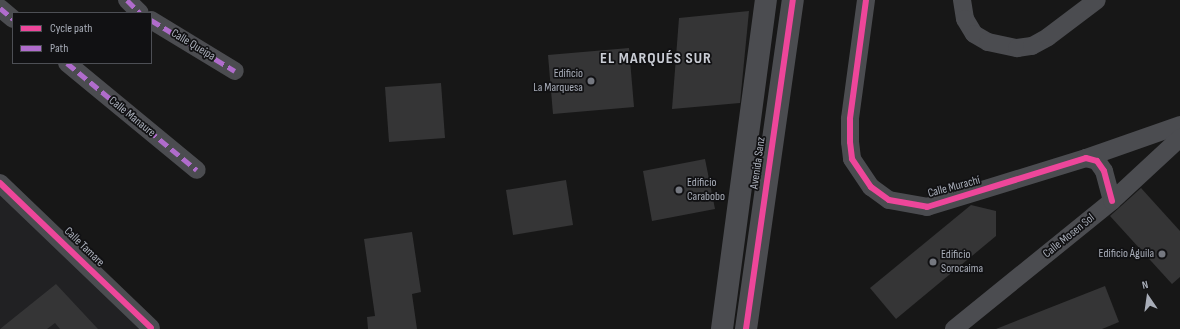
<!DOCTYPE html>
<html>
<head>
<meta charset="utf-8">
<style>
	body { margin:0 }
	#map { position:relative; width:1180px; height:329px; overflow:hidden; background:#171717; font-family:"Sofia Sans Condensed",sans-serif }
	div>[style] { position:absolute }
	.built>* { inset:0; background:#212123 }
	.building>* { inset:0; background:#353536 }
	.minor>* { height:18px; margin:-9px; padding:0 9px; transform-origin:9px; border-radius:9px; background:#4b4c50 }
	.tertiary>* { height:22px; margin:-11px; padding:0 11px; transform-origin:11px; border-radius:11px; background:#4b4c50 }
	.quiet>* { height:5px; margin-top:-2.5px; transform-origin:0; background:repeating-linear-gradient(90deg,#b06ccc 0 10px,transparent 0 15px) }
	.cycleway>* { height:6px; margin:-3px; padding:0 3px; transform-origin:3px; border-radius:3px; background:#ed469a }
	.dots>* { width:11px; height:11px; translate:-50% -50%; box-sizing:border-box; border:2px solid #111113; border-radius:50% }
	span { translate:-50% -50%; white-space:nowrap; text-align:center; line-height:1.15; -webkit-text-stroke:3.5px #111113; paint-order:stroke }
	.street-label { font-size:12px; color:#a8adb8 }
	.poi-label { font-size:12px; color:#a8adb8 }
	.right { translate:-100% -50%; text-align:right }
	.left { translate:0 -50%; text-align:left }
	.district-label { font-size:16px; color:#c9ccd4; font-weight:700; letter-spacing:1px }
	.legend { position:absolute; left:12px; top:12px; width:140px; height:52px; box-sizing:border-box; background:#111113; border:1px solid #4d4f55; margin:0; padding:5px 7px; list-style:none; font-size:12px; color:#a8adb8 }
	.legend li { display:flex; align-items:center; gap:8px; height:20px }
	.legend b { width:20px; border:1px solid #4d4f55 }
	.north { position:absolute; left:1128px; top:277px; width:40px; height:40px; -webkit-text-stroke:3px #111113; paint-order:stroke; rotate:347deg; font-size:11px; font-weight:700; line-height:16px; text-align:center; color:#a8adb8 }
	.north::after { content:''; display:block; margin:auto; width:14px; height:18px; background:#a8adb8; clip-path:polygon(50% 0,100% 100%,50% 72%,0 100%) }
</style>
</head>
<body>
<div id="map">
	<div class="built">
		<i style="clip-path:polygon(0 186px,140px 329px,0 329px)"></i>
	</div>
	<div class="building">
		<i style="clip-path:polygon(749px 11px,740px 103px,672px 109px,679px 18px)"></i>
		<i style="clip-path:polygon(629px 48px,634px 107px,553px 114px,548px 55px)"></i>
		<i style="clip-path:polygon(441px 83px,445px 138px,389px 142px,385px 87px)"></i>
		<i style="clip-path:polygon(705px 159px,715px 209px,652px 221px,643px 171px)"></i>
		<i style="clip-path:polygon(566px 180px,573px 225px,513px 235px,506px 190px)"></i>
		<i style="clip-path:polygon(1141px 188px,1180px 231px,1180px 277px,1172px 284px,1110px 216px)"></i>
		<i style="clip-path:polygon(971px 205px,996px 211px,996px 236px,896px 319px,870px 288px)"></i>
		<i style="clip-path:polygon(412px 232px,421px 292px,412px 294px,417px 329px,368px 329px,367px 317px,375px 316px,364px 239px)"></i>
		<i style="clip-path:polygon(56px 284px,98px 329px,60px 329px,55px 323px,47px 329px,0 329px)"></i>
		<i style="clip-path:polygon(1105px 286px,1119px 322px,1102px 329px,996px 329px)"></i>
	</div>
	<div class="minor">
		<i style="left:127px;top:0;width:18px;rotate:45deg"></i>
		<i style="left:866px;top:0;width:120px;rotate:97.7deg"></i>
		<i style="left:850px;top:119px;width:23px;rotate:90deg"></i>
		<i style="left:850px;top:142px;width:17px;rotate:83deg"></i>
		<i style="left:852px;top:159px;width:34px;rotate:56deg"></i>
		<i style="left:871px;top:187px;width:22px;rotate:36deg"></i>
		<i style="left:889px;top:200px;width:39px;rotate:10deg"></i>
		<i style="left:927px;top:207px;width:166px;rotate:-17.1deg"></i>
		<i style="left:1086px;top:158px;width:11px;rotate:15deg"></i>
		<i style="left:1097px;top:161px;width:12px;rotate:55deg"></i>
		<i style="left:1104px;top:171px;width:31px;rotate:75deg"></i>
		<i style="left:962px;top:0;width:19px;rotate:81deg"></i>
		<i style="left:965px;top:19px;width:17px;rotate:59deg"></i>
		<i style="left:974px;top:34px;width:16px;rotate:30deg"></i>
		<i style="left:988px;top:42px;width:30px;rotate:12deg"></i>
		<i style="left:1017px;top:48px;width:15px;rotate:-8deg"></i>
		<i style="left:1032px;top:46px;width:18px;rotate:-29deg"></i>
		<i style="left:1048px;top:37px;width:61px;rotate:-37.1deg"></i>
		<i style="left:0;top:8px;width:17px;rotate:40deg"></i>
		<i style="left:151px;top:20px;width:98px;rotate:31.3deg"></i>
		<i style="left:67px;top:63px;width:168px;rotate:39.5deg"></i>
		<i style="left:1086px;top:158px;width:100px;rotate:-19.3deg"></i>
		<i style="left:0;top:183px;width:209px;rotate:43.8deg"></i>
		<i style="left:954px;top:329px;width:203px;rotate:-39deg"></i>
		<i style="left:1112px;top:201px;width:93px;rotate:-42.8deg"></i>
	</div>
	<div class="tertiary">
		<i style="left:722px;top:329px;width:332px;rotate:-82.4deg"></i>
		<i style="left:746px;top:329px;width:332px;rotate:-81.9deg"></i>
	</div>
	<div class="quiet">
		<i style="left:127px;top:0;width:18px;rotate:45deg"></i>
		<i style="left:0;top:8px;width:17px;rotate:40deg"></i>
		<i style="left:151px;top:20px;width:98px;rotate:31.3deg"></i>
		<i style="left:67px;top:63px;width:168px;rotate:39.5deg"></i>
	</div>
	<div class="cycleway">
		<i style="left:866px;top:0;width:120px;rotate:97.7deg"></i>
		<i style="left:850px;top:119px;width:23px;rotate:90deg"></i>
		<i style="left:850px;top:142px;width:17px;rotate:83deg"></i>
		<i style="left:852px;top:159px;width:34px;rotate:56deg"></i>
		<i style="left:871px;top:187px;width:22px;rotate:36deg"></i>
		<i style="left:889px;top:200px;width:39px;rotate:10deg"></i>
		<i style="left:927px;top:207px;width:166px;rotate:-17.1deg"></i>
		<i style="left:1086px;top:158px;width:11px;rotate:15deg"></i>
		<i style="left:1097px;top:161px;width:12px;rotate:55deg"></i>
		<i style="left:1104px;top:171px;width:31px;rotate:75deg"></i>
		<i style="left:0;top:183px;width:209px;rotate:43.8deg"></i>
		<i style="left:746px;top:329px;width:332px;rotate:-81.9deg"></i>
	</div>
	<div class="dots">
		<i style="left:591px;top:81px;background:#757880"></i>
		<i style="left:679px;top:190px;background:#757880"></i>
		<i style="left:1162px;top:254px;background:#757880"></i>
		<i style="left:933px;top:262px;background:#757880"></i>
	</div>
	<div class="street-label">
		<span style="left:193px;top:45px;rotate:31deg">Calle Queipa</span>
		<span style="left:132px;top:117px;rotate:39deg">Calle Manaure</span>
		<span style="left:758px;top:163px;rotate:-82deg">Avenida Sanz</span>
		<span style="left:954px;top:187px;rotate:-15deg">Calle Murachí</span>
		<span style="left:1069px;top:236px;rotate:-39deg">Calle Mosen Sol</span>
		<span style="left:84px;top:247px;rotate:44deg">Calle Tamare</span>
	</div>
	<div class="poi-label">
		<span class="right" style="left:583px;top:81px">Edificio<br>La Marquesa</span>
		<span class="left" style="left:687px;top:190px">Edificio<br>Carabobo</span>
		<span class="right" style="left:1154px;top:254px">Edificio Águila</span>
		<span class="left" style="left:941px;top:262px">Edificio<br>Sorocaima</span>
	</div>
	<div class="district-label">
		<span style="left:656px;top:59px">EL MARQUÉS SUR</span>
	</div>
	<ul class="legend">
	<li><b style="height:5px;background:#ed469a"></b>Cycle path</li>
	<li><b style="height:5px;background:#b06ccc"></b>Path</li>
	</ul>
	<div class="north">N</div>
</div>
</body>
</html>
